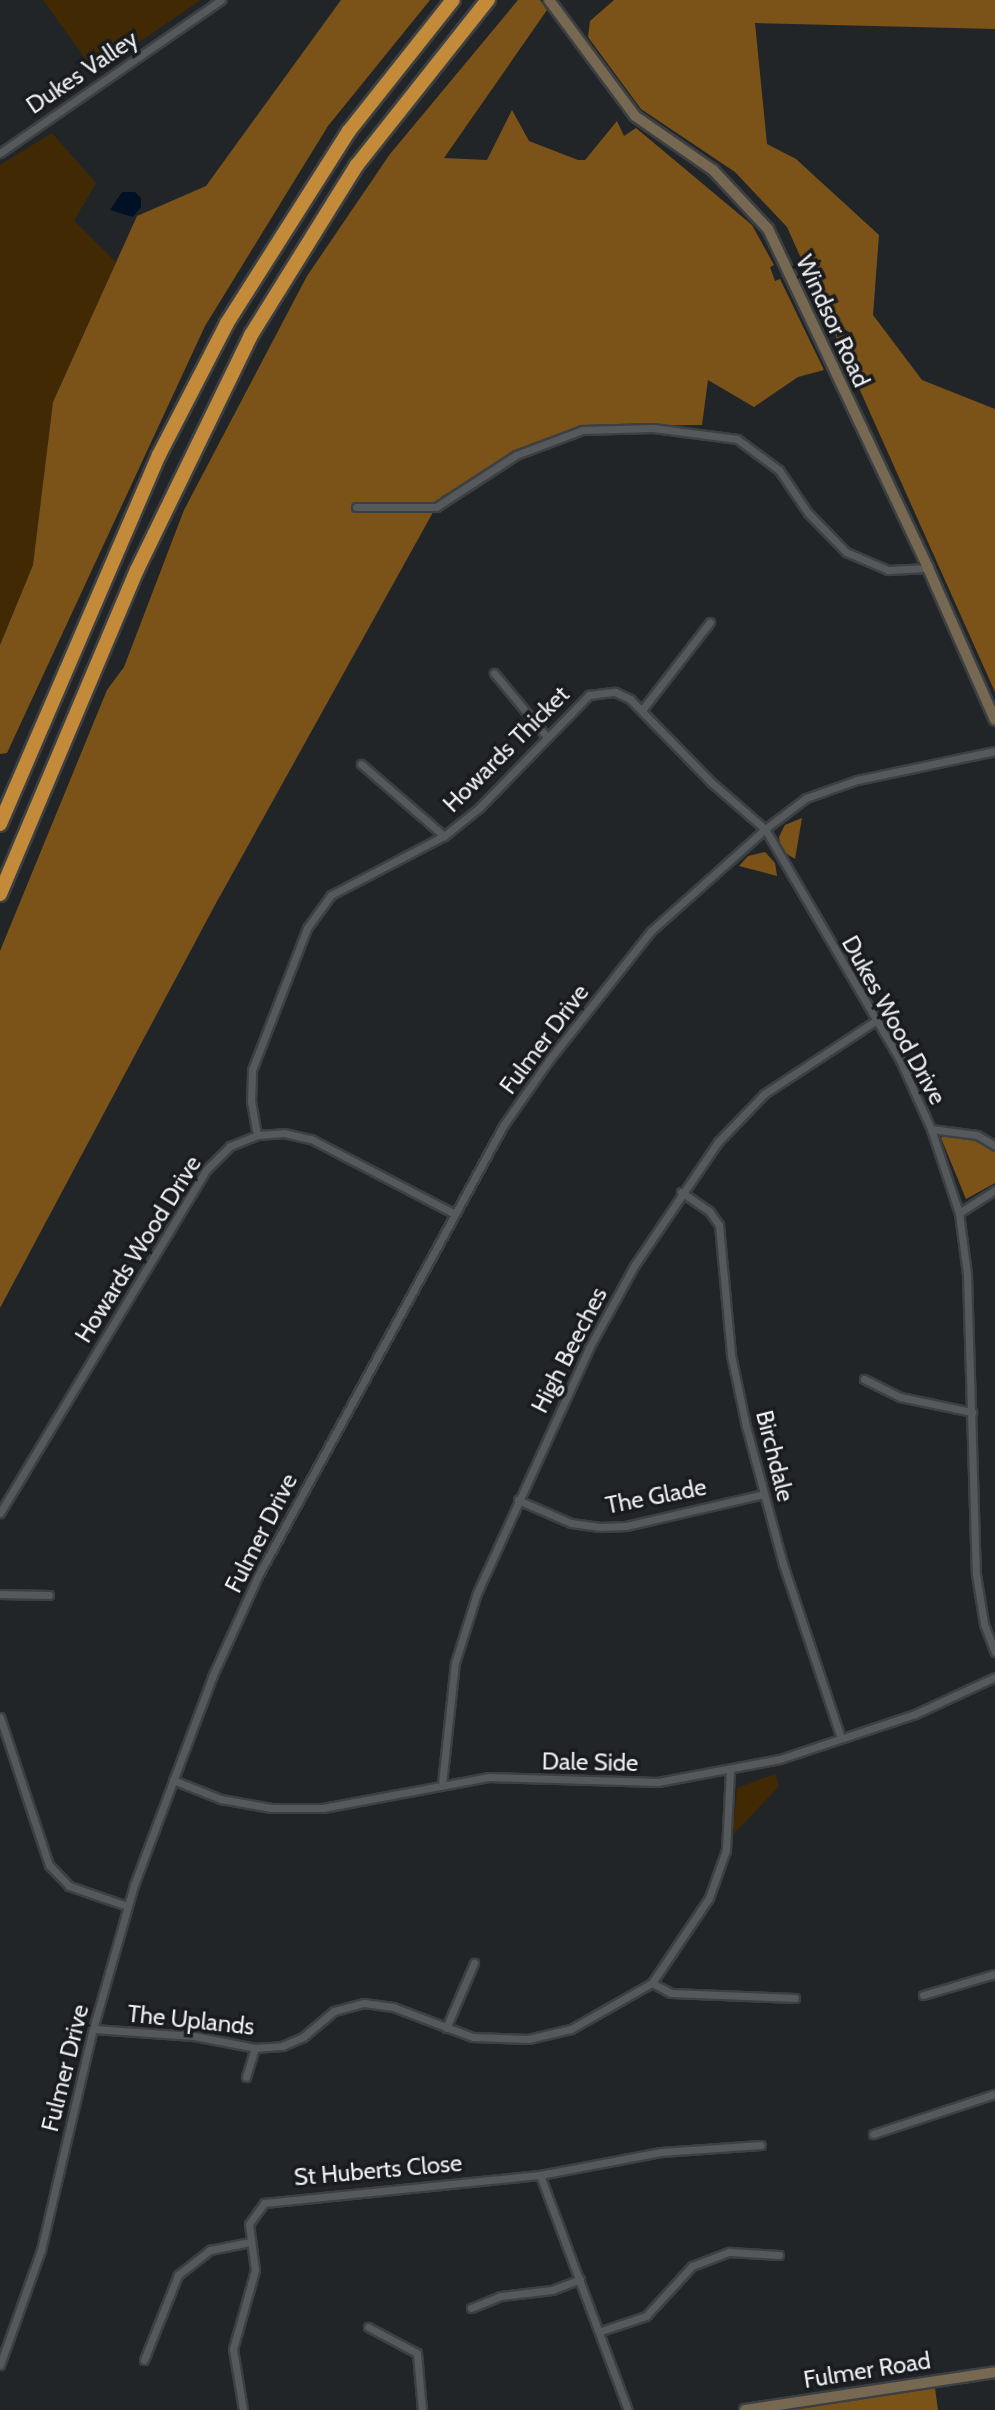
<!DOCTYPE html>
<html>
<head>
<meta charset="utf-8">
<style>
	body { margin:0 }
	#map { position:relative; width:995px; height:2410px; overflow:hidden; background:#222528; font-family:Cabin,sans-serif }
	div>[style] { position:absolute }
	.green>* { inset:0; background:#412904 }
	.forest>* { inset:0; background:#7b5318 }
	.water>* { inset:0; background:#001126 }
	.roads { filter:drop-shadow(2px 0 #3d4042) drop-shadow(-2px 0 #3d4042) drop-shadow(0 2px #3d4042) drop-shadow(0 -2px #3d4042) }
	.street>* { height:7px; margin:-3.5px; padding:0 3.5px; transform-origin:3.5px; border-radius:3.5px; background:#56595c }
	.secondary>* { height:10px; margin:-5px; padding:0 5px; transform-origin:5px; border-radius:5px; background:#776852 }
	.highway>* { height:14px; margin:-7px; padding:0 7px; transform-origin:7px; border-radius:7px; background:#c38a3a }
	span { translate:-50% -50%; white-space:nowrap; text-align:center; line-height:1.15; -webkit-text-stroke:7px #191b1e; paint-order:stroke }
	.street-label { font-size:24px; color:#edeff1 }
</style>
</head>
<body>
<div id="map">
	<div class="green">
		<i style="clip-path:polygon(43px 0,201px 0,95px 72px)"></i>
		<i style="clip-path:polygon(52px 133px,96px 183px,74px 221px,116px 262px,53px 402px,33px 565px,0 644px,0 165px)"></i>
		<i style="clip-path:polygon(775px 1774px,779px 1786px,733px 1835px,737px 1788px)"></i>
	</div>
	<div class="forest">
		<i style="clip-path:polygon(341px 0,430px 0,328px 126px,205px 326px,7px 753px,0 754px,0 645px,33px 565px,53px 402px,137px 216px,206px 186px)"></i>
		<i style="clip-path:polygon(518px 0,540px 0,547px 10px,444px 158px,487px 160px,512px 110px,529px 141px,578px 160px,585px 160px,617px 121px,624px 136px,636px 128px,752px 225px,774px 265px,770px 267px,775px 281px,780px 279px,824px 370px,798px 377px,754px 407px,708px 380px,702px 425px,593px 426px,442px 496px,215px 905px,0 1308px,0 951px,107px 690px,124px 667px,184px 510px,307px 276px,390px 154px)"></i>
		<i style="clip-path:polygon(614px 0,995px 0,995px 29px,755px 23px,767px 144px,796px 159px,879px 235px,873px 315px,922px 380px,995px 409px,995px 692px,787px 227px,735px 172px,641px 109px,588px 37px,590px 21px)"></i>
		<i style="clip-path:polygon(802px 818px,795px 859px,781px 850px,779px 837px,785px 825px)"></i>
		<i style="clip-path:polygon(765px 852px,775px 863px,777px 876px,739px 866px,748px 856px)"></i>
		<i style="clip-path:polygon(950px 1130px,983px 1139px,995px 1151px,995px 1183px,966px 1199px,941px 1138px)"></i>
		<i style="clip-path:polygon(935px 2388px,938px 2410px,788px 2410px)"></i>
	</div>
	<div class="water">
		<i style="clip-path:polygon(122px 192px,135px 192px,141px 198px,141px 207px,133px 217px,110px 210px)"></i>
	</div>
	<div class="roads">
		<div class="street">
			<i style="left:0;top:153px;width:269px;rotate:-34.7deg"></i>
			<i style="left:356px;top:507px;width:80px"></i>
			<i style="left:436px;top:507px;width:95px;rotate:-33deg"></i>
			<i style="left:516px;top:455px;width:71px;rotate:-20.7deg"></i>
			<i style="left:582px;top:430px;width:71px;rotate:-1.6deg"></i>
			<i style="left:653px;top:428px;width:85px;rotate:7.5deg"></i>
			<i style="left:737px;top:439px;width:52px;rotate:36.4deg"></i>
			<i style="left:779px;top:470px;width:52px;rotate:56deg"></i>
			<i style="left:808px;top:513px;width:54px;rotate:45.7deg"></i>
			<i style="left:846px;top:552px;width:46px;rotate:23.2deg"></i>
			<i style="left:888px;top:570px;width:40px;rotate:-2.9deg"></i>
			<i style="left:494px;top:673px;width:83px;rotate:50.4deg"></i>
			<i style="left:642px;top:710px;width:111px;rotate:-52.3deg"></i>
			<i style="left:361px;top:764px;width:110px;rotate:40.9deg"></i>
			<i style="left:931px;top:1129px;width:46px;rotate:7.4deg"></i>
			<i style="left:977px;top:1135px;width:21px;rotate:31deg"></i>
			<i style="left:257px;top:1135px;width:34px;rotate:-100deg"></i>
			<i style="left:251px;top:1102px;width:32px;rotate:-88deg"></i>
			<i style="left:252px;top:1070px;width:152px;rotate:-68.8deg"></i>
			<i style="left:307px;top:928px;width:41px;rotate:-54deg"></i>
			<i style="left:331px;top:895px;width:127px;rotate:-27.6deg"></i>
			<i style="left:444px;top:836px;width:45px;rotate:-38.7deg"></i>
			<i style="left:479px;top:808px;width:158px;rotate:-45.8deg"></i>
			<i style="left:589px;top:695px;width:26px;rotate:-7deg"></i>
			<i style="left:615px;top:692px;width:17px;rotate:25deg"></i>
			<i style="left:630px;top:699px;width:117px;rotate:45.7deg"></i>
			<i style="left:712px;top:783px;width:70px;rotate:41deg"></i>
			<i style="left:765px;top:829px;width:268px;rotate:59.7deg"></i>
			<i style="left:900px;top:1060px;width:76px;rotate:65.8deg"></i>
			<i style="left:931px;top:1129px;width:89px;rotate:71.6deg"></i>
			<i style="left:959px;top:1213px;width:62px;rotate:82.5deg"></i>
			<i style="left:967px;top:1274px;width:300px;rotate:88.3deg"></i>
			<i style="left:976px;top:1574px;width:51px;rotate:80.9deg"></i>
			<i style="left:984px;top:1624px;width:30px;rotate:69deg"></i>
			<i style="left:681px;top:1192px;width:34px;rotate:34deg"></i>
			<i style="left:709px;top:1211px;width:17px;rotate:54deg"></i>
			<i style="left:719px;top:1225px;width:131px;rotate:84.7deg"></i>
			<i style="left:731px;top:1355px;width:73px;rotate:78.1deg"></i>
			<i style="left:746px;top:1426px;width:143px;rotate:75deg"></i>
			<i style="left:783px;top:1564px;width:183px;rotate:71.6deg"></i>
			<i style="left:959px;top:1213px;width:43px;rotate:-32.6deg"></i>
			<i style="left:864px;top:1379px;width:40px;rotate:26.6deg"></i>
			<i style="left:900px;top:1397px;width:74px;rotate:11.8deg"></i>
			<i style="left:518px;top:1500px;width:58px;rotate:23.5deg"></i>
			<i style="left:571px;top:1523px;width:29px;rotate:8deg"></i>
			<i style="left:600px;top:1527px;width:26px;rotate:-2deg"></i>
			<i style="left:626px;top:1526px;width:142px;rotate:-13.1deg"></i>
			<i style="left:0;top:1513px;width:400px;rotate:-59deg"></i>
			<i style="left:206px;top:1170px;width:34px;rotate:-45deg"></i>
			<i style="left:230px;top:1146px;width:29px;rotate:-22deg"></i>
			<i style="left:257px;top:1135px;width:27px;rotate:-4deg"></i>
			<i style="left:284px;top:1133px;width:28px;rotate:13deg"></i>
			<i style="left:311px;top:1139px;width:160px;rotate:27.5deg"></i>
			<i style="left:0;top:1594px;width:49px;rotate:1.2deg"></i>
			<i style="left:0;top:1717px;width:156px;rotate:71.7deg"></i>
			<i style="left:49px;top:1865px;width:29px;rotate:46deg"></i>
			<i style="left:69px;top:1886px;width:61px;rotate:19deg"></i>
			<i style="left:173px;top:1780px;width:52px;rotate:21.6deg"></i>
			<i style="left:221px;top:1799px;width:51px;rotate:10.2deg"></i>
			<i style="left:271px;top:1808px;width:52px"></i>
			<i style="left:323px;top:1808px;width:168px;rotate:-10.6deg"></i>
			<i style="left:488px;top:1777px;width:170px;rotate:1.7deg"></i>
			<i style="left:658px;top:1782px;width:124px;rotate:-10.7deg"></i>
			<i style="left:780px;top:1759px;width:142px;rotate:-18.4deg"></i>
			<i style="left:915px;top:1714px;width:88px;rotate:-24.8deg"></i>
			<i style="left:442px;top:1784px;width:122px;rotate:-83.9deg"></i>
			<i style="left:455px;top:1663px;width:73px;rotate:-72.6deg"></i>
			<i style="left:477px;top:1593px;width:269px;rotate:-65.4deg"></i>
			<i style="left:589px;top:1348px;width:94px;rotate:-61.2deg"></i>
			<i style="left:634px;top:1266px;width:150px;rotate:-55.9deg"></i>
			<i style="left:718px;top:1142px;width:66px;rotate:-46.2deg"></i>
			<i style="left:764px;top:1094px;width:133px;rotate:-33.3deg"></i>
			<i style="left:652px;top:1983px;width:21px;rotate:28deg"></i>
			<i style="left:671px;top:1993px;width:124px;rotate:2.3deg"></i>
			<i style="left:923px;top:1995px;width:75px;rotate:-16.3deg"></i>
			<i style="left:446px;top:2028px;width:71px;rotate:-66.7deg"></i>
			<i style="left:93px;top:2029px;width:101px;rotate:4deg"></i>
			<i style="left:194px;top:2036px;width:62px;rotate:11.1deg"></i>
			<i style="left:255px;top:2048px;width:27px;rotate:-4deg"></i>
			<i style="left:282px;top:2046px;width:23px;rotate:-23deg"></i>
			<i style="left:303px;top:2037px;width:40px;rotate:-40deg"></i>
			<i style="left:334px;top:2011px;width:31px;rotate:-15deg"></i>
			<i style="left:364px;top:2003px;width:29px;rotate:8deg"></i>
			<i style="left:393px;top:2007px;width:85px;rotate:20.6deg"></i>
			<i style="left:473px;top:2037px;width:55px;rotate:2.1deg"></i>
			<i style="left:528px;top:2039px;width:44px;rotate:-13.1deg"></i>
			<i style="left:571px;top:2029px;width:93px;rotate:-29.6deg"></i>
			<i style="left:652px;top:1983px;width:102px;rotate:-56.2deg"></i>
			<i style="left:709px;top:1898px;width:51px;rotate:-70.5deg"></i>
			<i style="left:726px;top:1850px;width:78px;rotate:-87.1deg"></i>
			<i style="left:246px;top:2077px;width:30px;rotate:-73deg"></i>
			<i style="left:873px;top:2134px;width:128px;rotate:-18.2deg"></i>
			<i style="left:540px;top:2175px;width:251px;rotate:69.5deg"></i>
			<i style="left:471px;top:2308px;width:32px;rotate:-22deg"></i>
			<i style="left:501px;top:2296px;width:51px;rotate:-6.7deg"></i>
			<i style="left:552px;top:2290px;width:30px;rotate:-21deg"></i>
			<i style="left:368px;top:2327px;width:55px;rotate:28deg"></i>
			<i style="left:417px;top:2353px;width:57px;rotate:85deg"></i>
			<i style="left:601px;top:2331px;width:47px;rotate:-18.4deg"></i>
			<i style="left:646px;top:2316px;width:68px;rotate:-47.4deg"></i>
			<i style="left:692px;top:2266px;width:40px;rotate:-21deg"></i>
			<i style="left:729px;top:2252px;width:50px;rotate:3.4deg"></i>
			<i style="left:144px;top:2360px;width:92px;rotate:-68.2deg"></i>
			<i style="left:178px;top:2275px;width:41px;rotate:-38deg"></i>
			<i style="left:210px;top:2250px;width:41px;rotate:-11.3deg"></i>
			<i style="left:0;top:2365px;width:122px;rotate:-70.4deg"></i>
			<i style="left:41px;top:2250px;width:227px;rotate:-76.8deg"></i>
			<i style="left:93px;top:2029px;width:150px;rotate:-74.1deg"></i>
			<i style="left:134px;top:1885px;width:222px;rotate:-69.4deg"></i>
			<i style="left:212px;top:1677px;width:111px;rotate:-65.5deg"></i>
			<i style="left:258px;top:1576px;width:512px;rotate:-61.43deg"></i>
			<i style="left:503px;top:1126px;width:80px;rotate:-55.1deg"></i>
			<i style="left:549px;top:1060px;width:164px;rotate:-51.7deg"></i>
			<i style="left:651px;top:931px;width:153px;rotate:-41.8deg"></i>
			<i style="left:765px;top:829px;width:51px;rotate:-37.1deg"></i>
			<i style="left:806px;top:798px;width:54px;rotate:-19.4deg"></i>
			<i style="left:857px;top:780px;width:141px;rotate:-11.9deg"></i>
			<i style="left:243px;top:2410px;width:62px;rotate:-99.3deg"></i>
			<i style="left:233px;top:2349px;width:82px;rotate:-74.4deg"></i>
			<i style="left:255px;top:2270px;width:46px;rotate:-97.4deg"></i>
			<i style="left:249px;top:2224px;width:26px;rotate:-54deg"></i>
			<i style="left:264px;top:2203px;width:277px;rotate:-5.8deg"></i>
			<i style="left:540px;top:2175px;width:123px;rotate:-10.8deg"></i>
			<i style="left:661px;top:2152px;width:100px;rotate:-4deg"></i>
		</div>
		<div class="secondary">
			<i style="left:549px;top:0;width:144px;rotate:53.4deg"></i>
			<i style="left:635px;top:116px;width:95px;rotate:34.7deg"></i>
			<i style="left:713px;top:170px;width:81px;rotate:47deg"></i>
			<i style="left:768px;top:229px;width:375px;rotate:64.7deg"></i>
			<i style="left:928px;top:568px;width:166px;rotate:66.2deg"></i>
			<i style="left:745px;top:2410px;width:253px;rotate:-8.6deg"></i>
		</div>
		<div class="highway">
			<i style="left:0;top:824px;width:402px;rotate:-66.7deg"></i>
			<i style="left:159px;top:455px;width:148px;rotate:-62.7deg"></i>
			<i style="left:227px;top:323px;width:227px;rotate:-57.6deg"></i>
			<i style="left:349px;top:131px;width:167px;rotate:-51.6deg"></i>
			<i style="left:0;top:894px;width:352px;rotate:-67.1deg"></i>
			<i style="left:137px;top:570px;width:261px;rotate:-64.1deg"></i>
			<i style="left:251px;top:335px;width:200px;rotate:-58.1deg"></i>
			<i style="left:357px;top:165px;width:211px;rotate:-51.6deg"></i>
		</div>
	</div>
	<div class="street-label">
		<span style="left:82px;top:72px;rotate:-34deg">Dukes Valley</span>
		<span style="left:833px;top:321px;rotate:65deg">Windsor Road</span>
		<span style="left:506px;top:749px;rotate:-45deg">Howards Thicket</span>
		<span style="left:894px;top:1020px;rotate:61deg">Dukes Wood Drive</span>
		<span style="left:544px;top:1039px;rotate:-53deg">Fulmer Drive</span>
		<span style="left:138px;top:1249px;rotate:-58deg">Howards Wood Drive</span>
		<span style="left:569px;top:1350px;rotate:-63deg">High Beeches</span>
		<span style="left:775px;top:1456px;rotate:76deg">Birchdale</span>
		<span style="left:656px;top:1496px;rotate:-11deg">The Glade</span>
		<span style="left:261px;top:1533px;rotate:-63deg">Fulmer Drive</span>
		<span style="left:590px;top:1762px;rotate:1deg">Dale Side</span>
		<span style="left:191px;top:2020px;rotate:6deg">The Uplands</span>
		<span style="left:65px;top:2068px;rotate:-76deg">Fulmer Drive</span>
		<span style="left:378px;top:2170px;rotate:-5deg">St Huberts Close</span>
		<span style="left:867px;top:2370px;rotate:-9deg">Fulmer Road</span>
	</div>
</div>
</body>
</html>
